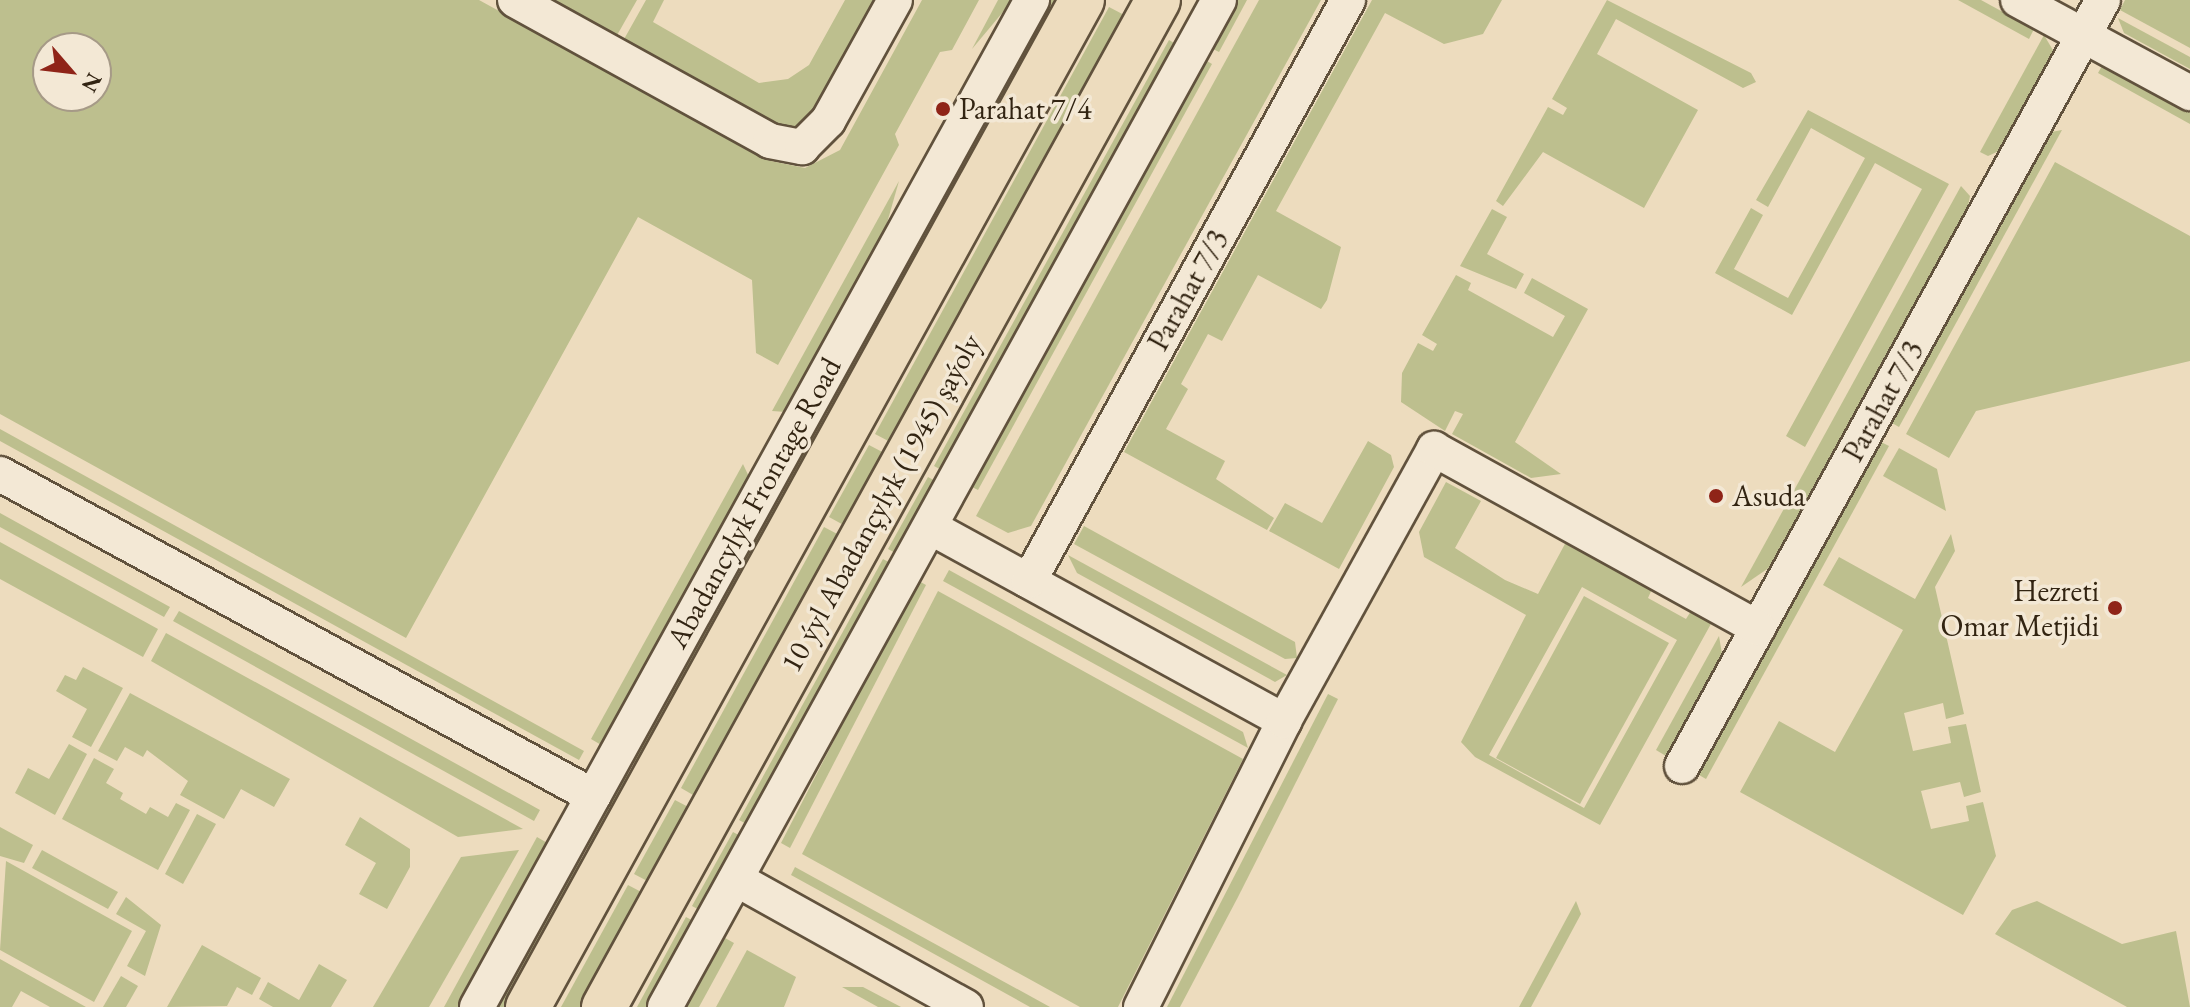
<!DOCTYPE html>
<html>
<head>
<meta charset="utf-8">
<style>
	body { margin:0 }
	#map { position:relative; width:2190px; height:1007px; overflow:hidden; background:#eddcbe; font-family:"EB Garamond",serif }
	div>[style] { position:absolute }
	.green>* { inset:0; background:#bdbf8e }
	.roads { filter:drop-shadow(2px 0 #61523d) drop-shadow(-2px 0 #61523d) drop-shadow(0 2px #61523d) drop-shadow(0 -2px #61523d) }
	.minor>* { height:34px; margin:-17px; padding:0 17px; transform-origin:17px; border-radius:17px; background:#f3e8d5 }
	.major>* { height:44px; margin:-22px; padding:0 22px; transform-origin:22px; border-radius:22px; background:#eddcbe }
	.dots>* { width:22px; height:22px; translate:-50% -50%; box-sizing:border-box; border:4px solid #f3e8d5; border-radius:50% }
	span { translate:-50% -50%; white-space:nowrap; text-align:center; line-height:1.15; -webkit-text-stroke:7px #f3e8d5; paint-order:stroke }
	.poi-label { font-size:30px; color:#322412 }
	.left { translate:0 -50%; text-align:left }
	.right { translate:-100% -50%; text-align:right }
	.street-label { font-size:30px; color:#322412 }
	.north { position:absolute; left:32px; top:32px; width:80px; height:80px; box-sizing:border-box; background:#f3e8d5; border:2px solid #a69a87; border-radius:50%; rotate:118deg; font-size:22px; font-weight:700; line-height:32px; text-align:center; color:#322412 }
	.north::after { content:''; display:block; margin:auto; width:28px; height:36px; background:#8f2418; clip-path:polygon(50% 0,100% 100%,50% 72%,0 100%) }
</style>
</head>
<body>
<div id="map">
	<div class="green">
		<i style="clip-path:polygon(evenodd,0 0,479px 0,771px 161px,805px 168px,840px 150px,922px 0,979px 0,952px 50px,940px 52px,895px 134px,899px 145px,778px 365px,756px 353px,752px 280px,638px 217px,406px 638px,0 414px,0 0,48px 48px,96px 48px,96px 96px,48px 96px,48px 48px)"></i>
		<i style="clip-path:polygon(549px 0,637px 0,616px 37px)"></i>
		<i style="clip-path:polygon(646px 0,664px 0,653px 22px,759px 83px,788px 79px,809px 65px,845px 0,879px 0,812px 122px,800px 130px,784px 129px,623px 41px)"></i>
		<i style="clip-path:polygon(998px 0,1013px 0,972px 49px)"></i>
		<i style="clip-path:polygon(1046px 0,1058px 0,832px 410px,823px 405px)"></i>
		<i style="clip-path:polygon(1236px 0,1247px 0,1219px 52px,1209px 47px)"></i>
		<i style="clip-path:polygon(1259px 0,1321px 0,1031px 526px,1008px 533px,976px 516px)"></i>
		<i style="clip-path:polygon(1372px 0,1502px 0,1483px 34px,1444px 44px,1385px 13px,1276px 211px,1341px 247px,1327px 300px,1321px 309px,1258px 275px,1222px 341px,1208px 334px,1181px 384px,1188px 389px,1166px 429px,1225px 461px,1216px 479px,1274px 518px,1267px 530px,1124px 452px)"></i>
		<i style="clip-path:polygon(1607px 0,1751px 73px,1756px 82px,1743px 88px,1616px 19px,1597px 54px,1698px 110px,1644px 208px,1543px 152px,1503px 206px,1496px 201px,1548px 107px,1563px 115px,1567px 108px,1552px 99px)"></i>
		<i style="clip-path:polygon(1958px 0,1981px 0,2034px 29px,2029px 39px)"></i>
		<i style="clip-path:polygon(2125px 0,2190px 0,2190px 48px,2120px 10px)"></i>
		<i style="clip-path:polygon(1109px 7px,1128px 17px,894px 444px,875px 434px)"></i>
		<i style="clip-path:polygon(2118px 18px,2190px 57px,2190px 69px,2124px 33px)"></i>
		<i style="clip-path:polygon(2044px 35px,2054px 52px,2001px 150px,1988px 156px,1980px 152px)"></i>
		<i style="clip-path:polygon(1169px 40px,1179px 46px,945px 472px,934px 466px)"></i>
		<i style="clip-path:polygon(1202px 58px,1212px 64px,978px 490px,968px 485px)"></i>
		<i style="clip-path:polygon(2103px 64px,2190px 112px,2190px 124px,2098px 73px)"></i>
		<i style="clip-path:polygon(1808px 110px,1949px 184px,1805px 447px,1786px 436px,1922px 189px,1875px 163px,1792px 315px,1715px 273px,1751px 208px,1763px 215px,1734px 269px,1788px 298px,1865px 158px,1811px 128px,1768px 207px,1756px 200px)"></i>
		<i style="clip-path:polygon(2062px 130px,1899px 427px,1892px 423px,2051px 132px)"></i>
		<i style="clip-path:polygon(2055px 162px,2190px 236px,2190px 361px,1976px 411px,1949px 458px,1906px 434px)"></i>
		<i style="clip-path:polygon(899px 181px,883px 237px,786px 412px,772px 411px)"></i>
		<i style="clip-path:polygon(1961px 186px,1970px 196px,1967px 211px,1773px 565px,1741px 587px)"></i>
		<i style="clip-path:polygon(1492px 209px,1507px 217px,1487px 254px,1524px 274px,1516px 289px,1460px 266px)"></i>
		<i style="clip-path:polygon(1456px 275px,1471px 283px,1468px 290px,1553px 337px,1565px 316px,1524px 293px,1532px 278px,1588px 309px,1515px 442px,1561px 474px,1531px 478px,1452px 434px,1463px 414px,1455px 411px,1445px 431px,1401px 402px,1402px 373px,1418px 343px,1433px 351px,1437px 344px,1422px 335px)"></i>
		<i style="clip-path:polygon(817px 416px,826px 421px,787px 493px,778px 489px)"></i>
		<i style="clip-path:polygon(0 429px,584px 751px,579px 760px,0 441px)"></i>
		<i style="clip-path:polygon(1368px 441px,1391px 455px,1394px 467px,1339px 569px,1269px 531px,1285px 503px,1322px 523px)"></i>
		<i style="clip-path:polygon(1881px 442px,1889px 446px,1706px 779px,1699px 775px)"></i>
		<i style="clip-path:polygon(869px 445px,888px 455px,849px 528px,829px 517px)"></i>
		<i style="clip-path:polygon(1899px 448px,1937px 469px,1946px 511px,1883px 476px)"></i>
		<i style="clip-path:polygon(743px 464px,750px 479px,603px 746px,591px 739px)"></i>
		<i style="clip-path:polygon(928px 477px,939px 483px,899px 555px,888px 549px)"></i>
		<i style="clip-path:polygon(evenodd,1446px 482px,1481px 501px,1455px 548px,1505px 580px,1538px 594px,1566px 542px,1652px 589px,1648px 598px,1686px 619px,1691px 611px,1712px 622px,1600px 825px,1475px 757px,1461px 742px,1526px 615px,1424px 557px,1419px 532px,1446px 482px,1582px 587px,1677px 640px,1584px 808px,1489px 755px,1582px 587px)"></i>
		<i style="clip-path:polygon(772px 498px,781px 503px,637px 765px,628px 760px)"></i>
		<i style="clip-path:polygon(0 513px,170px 607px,164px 617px,0 527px)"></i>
		<i style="clip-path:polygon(1084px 526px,1295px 642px,1297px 658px,1285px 659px,1074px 544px)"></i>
		<i style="clip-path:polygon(824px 527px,843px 537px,700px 799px,681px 788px)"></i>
		<i style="clip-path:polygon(1951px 534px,1955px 551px,1935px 587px,1964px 714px,1946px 719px,1943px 703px,1904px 713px,1913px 751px,1951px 743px,1948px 727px,1966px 724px,1981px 792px,1964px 797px,1960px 782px,1921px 791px,1931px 829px,1969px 821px,1966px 806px,1983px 802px,1996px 856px,1963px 915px,1740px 792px,1779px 721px,1835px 752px,1903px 630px,1823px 585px,1839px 557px,1915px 599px)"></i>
		<i style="clip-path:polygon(0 542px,158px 629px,143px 657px,0 579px)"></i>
		<i style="clip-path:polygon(1068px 555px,1287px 675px,1275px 682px,1077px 573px)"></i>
		<i style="clip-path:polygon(883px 559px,894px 565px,750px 826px,739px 820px)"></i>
		<i style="clip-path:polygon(949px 570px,1243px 732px,1248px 748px,943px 581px)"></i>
		<i style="clip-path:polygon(917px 580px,926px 585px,790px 848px,781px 843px)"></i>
		<i style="clip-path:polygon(938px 591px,1243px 759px,1118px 1007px,1080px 1007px,802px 854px)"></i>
		<i style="clip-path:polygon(1584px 596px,1669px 643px,1580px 804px,1496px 758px)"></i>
		<i style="clip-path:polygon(179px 611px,540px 810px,534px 821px,173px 621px)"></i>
		<i style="clip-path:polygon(166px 633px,523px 829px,458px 837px,151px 661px)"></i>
		<i style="clip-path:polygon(1719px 636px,1722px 654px,1666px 756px,1656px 750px)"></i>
		<i style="clip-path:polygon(83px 667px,123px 688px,91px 747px,72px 737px,87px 709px,56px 691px,65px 675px,76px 680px)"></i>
		<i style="clip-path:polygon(130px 693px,290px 779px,274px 807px,241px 789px,224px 819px,180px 795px,188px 781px,147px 750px,143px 757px,125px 747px,117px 761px,98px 751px)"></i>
		<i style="clip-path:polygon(1328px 694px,1338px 699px,1238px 897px,1180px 1007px,1167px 1007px)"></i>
		<i style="clip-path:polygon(69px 744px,87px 754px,55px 815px,15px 793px,28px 768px,49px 779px)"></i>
		<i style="clip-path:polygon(94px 758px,114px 769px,106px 783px,123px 793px,120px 799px,146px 814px,150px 807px,168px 817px,176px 803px,190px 810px,158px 870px,62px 819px)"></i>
		<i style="clip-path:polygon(622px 771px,631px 776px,590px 850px,581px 845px)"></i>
		<i style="clip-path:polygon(675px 800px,694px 810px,653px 884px,634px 874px)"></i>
		<i style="clip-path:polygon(197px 814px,216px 824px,183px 884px,165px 874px)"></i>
		<i style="clip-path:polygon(360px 817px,410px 849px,410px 867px,387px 909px,359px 894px,376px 863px,345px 845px)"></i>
		<i style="clip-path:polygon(0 827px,33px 845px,24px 863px,0 856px)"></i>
		<i style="clip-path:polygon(733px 832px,744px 838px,703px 912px,692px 906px)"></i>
		<i style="clip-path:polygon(537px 837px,549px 844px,459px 1007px,444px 1007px)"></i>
		<i style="clip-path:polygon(42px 850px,118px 892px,108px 909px,32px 868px)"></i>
		<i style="clip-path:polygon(519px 850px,429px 1007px,373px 1007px,461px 857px)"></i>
		<i style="clip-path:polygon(575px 856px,585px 861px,504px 1007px,492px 1007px)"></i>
		<i style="clip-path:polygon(6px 861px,132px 931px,94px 1002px,0 950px)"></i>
		<i style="clip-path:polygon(795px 867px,1050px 1007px,1030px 1007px,791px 875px)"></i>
		<i style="clip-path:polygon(628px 885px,647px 895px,585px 1007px,561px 1007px)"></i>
		<i style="clip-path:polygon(126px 897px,161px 925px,145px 976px,127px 966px,146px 931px,116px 914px)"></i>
		<i style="clip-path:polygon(1576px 901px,1581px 914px,1531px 1007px,1519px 1007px)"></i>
		<i style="clip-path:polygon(2037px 901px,2122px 944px,2176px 931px,2190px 1007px,2127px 1007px,1995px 934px,2012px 910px)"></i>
		<i style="clip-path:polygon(686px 917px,697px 923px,651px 1007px,637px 1007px)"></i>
		<i style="clip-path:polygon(725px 938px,734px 943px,699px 1007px,687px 1007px)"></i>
		<i style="clip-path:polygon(202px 945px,261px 978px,252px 995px,237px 987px,227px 1006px,167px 1007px)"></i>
		<i style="clip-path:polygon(747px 950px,796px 977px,784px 1007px,716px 1007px)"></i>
		<i style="clip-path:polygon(0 959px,86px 1007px,50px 1007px,21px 991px,12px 1007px,0 1007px)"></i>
		<i style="clip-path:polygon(319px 964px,347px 980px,331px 1007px,273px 1007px,259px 999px,268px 982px,299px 1000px)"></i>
		<i style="clip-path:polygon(121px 976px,138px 986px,126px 1007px,103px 1007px)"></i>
		<i style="clip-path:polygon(842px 987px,863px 987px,901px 1007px,878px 1007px)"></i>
	</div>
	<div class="roads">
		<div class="minor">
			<i style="left:515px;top:0;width:291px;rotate:28.9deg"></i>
			<i style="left:770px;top:141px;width:33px;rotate:11deg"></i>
			<i style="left:802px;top:147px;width:37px;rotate:-45deg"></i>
			<i style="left:828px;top:121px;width:138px;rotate:-61deg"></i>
			<i style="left:2018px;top:0;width:196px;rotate:28.4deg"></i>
			<i style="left:0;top:474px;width:675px;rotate:28.5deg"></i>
			<i style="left:930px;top:527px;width:404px;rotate:28.7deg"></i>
			<i style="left:1029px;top:581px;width:663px;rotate:-61.23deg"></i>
			<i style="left:1682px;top:766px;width:874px;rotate:-61.21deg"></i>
			<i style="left:736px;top:879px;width:263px;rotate:29.1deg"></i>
			<i style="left:477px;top:1007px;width:1150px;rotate:-61.14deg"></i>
			<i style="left:665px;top:1007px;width:1149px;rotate:-61.18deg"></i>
			<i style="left:1141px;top:1007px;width:320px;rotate:-63.4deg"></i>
			<i style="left:1284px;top:721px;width:311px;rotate:-61.1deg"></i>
			<i style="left:1434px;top:449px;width:370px;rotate:28.9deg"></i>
		</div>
		<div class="major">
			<i style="left:528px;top:1007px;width:1149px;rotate:-61.18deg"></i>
			<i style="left:604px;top:1007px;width:1149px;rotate:-61.18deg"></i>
		</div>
	</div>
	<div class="dots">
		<i style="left:943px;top:109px;background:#8f2418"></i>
		<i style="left:1716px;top:496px;background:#8f2418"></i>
		<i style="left:2115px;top:608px;background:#8f2418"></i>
	</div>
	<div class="poi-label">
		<span class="left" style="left:959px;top:109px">Parahat 7/4</span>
		<span class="left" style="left:1732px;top:496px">Asuda</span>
		<span class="right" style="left:2099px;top:608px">Hezreti<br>Omar Metjidi</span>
	</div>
	<div class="street-label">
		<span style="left:1188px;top:290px;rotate:-61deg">Parahat 7/3</span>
		<span style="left:1883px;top:401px;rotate:-61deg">Parahat 7/3</span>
		<span style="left:754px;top:503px;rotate:-61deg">Abadancylyk Frontage Road</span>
		<span style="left:881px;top:503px;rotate:-61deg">10 ýyl Abadançylyk (1945) şaýoly</span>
	</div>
	<div class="north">N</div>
</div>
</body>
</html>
